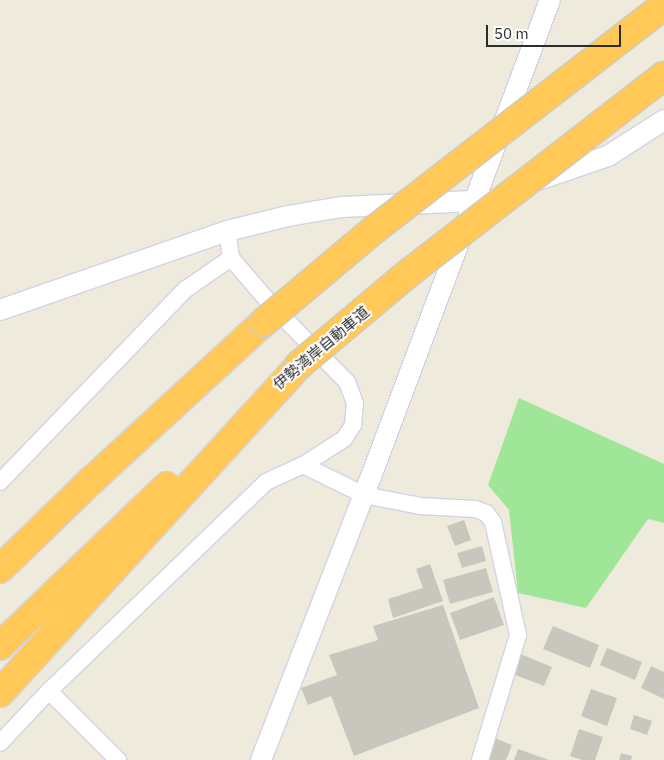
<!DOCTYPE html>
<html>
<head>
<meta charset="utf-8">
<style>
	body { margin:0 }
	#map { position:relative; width:664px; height:760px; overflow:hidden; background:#eeebdd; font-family:"IBM Plex Sans","Noto Sans JP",sans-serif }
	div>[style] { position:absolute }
	.green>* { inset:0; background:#a0e698 }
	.building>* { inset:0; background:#c9c7bd }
	.roads { filter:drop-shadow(1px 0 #d3d2e5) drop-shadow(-1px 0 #d3d2e5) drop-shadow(0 1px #d3d2e5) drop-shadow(0 -1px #d3d2e5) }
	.minor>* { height:16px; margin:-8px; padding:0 8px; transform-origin:8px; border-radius:8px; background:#fff }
	.tertiary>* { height:20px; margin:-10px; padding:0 10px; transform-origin:10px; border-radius:10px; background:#fff }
	.motorway>* { height:28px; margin:-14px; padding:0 14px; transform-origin:14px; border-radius:14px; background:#ffc857 }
	.bridges { filter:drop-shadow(1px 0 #ccc) drop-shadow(-1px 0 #ccc) drop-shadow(0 1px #ccc) drop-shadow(0 -1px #ccc) }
	.motorway-bridge>* { height:28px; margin:-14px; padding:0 14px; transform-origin:14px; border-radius:14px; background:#ffc857 }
	span { translate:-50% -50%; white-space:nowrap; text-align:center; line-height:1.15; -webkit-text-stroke:4px #fff; paint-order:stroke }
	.street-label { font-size:15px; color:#2c2c2c }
	.scale { position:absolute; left:486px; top:25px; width:135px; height:22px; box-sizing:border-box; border:2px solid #2c2c2c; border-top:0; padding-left:6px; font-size:15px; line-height:18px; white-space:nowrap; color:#2c2c2c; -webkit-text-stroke:4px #fff; paint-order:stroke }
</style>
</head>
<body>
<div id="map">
	<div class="green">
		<i style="clip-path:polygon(519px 398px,664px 464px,664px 523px,648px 519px,586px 608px,518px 593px,509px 510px,488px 485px)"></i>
	</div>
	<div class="building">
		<i style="clip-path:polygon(464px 520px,471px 540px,455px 546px,447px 526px)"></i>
		<i style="clip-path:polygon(482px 546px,486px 561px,462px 568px,457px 553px)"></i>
		<i style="clip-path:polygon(430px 564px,443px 601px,393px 618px,388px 599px,423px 588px,416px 569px)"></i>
		<i style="clip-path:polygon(486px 568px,493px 592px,450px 604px,443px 580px)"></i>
		<i style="clip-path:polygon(494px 597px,504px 625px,460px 640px,450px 613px)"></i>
		<i style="clip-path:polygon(443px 605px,479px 708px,354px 756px,331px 696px,308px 705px,301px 688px,337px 675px,329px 655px,378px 640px,373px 626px)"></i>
		<i style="clip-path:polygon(553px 626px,599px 645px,590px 668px,543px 649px)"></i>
		<i style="clip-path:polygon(607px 648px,642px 662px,635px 680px,600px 665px)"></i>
		<i style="clip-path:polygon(518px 653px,552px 667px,544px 686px,510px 673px)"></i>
		<i style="clip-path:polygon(651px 666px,664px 672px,664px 699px,641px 688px)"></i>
		<i style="clip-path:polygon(591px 689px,617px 698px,607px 726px,581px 716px)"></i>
		<i style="clip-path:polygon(634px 715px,652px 721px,647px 735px,630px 729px)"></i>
		<i style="clip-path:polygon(579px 729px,603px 737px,595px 760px,582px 760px,570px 756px)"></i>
		<i style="clip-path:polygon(495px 738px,512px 745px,506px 760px,486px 760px)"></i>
		<i style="clip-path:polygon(518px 749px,549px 760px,514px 760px)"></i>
		<i style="clip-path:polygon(621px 753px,632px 756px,631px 760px,619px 760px)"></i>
	</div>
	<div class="roads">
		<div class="minor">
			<i style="left:303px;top:465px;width:68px;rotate:26.2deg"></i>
			<i style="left:364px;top:495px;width:57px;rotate:11.1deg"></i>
			<i style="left:420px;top:506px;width:55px;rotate:3.1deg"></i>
			<i style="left:475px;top:509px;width:12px;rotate:20deg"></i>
			<i style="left:486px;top:513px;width:11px;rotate:52deg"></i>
			<i style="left:493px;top:522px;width:116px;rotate:77.5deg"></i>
			<i style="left:518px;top:635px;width:131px;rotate:106.9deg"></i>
			<i style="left:0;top:482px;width:268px;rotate:-46.1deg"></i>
			<i style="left:186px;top:289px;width:55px;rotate:-34.6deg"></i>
			<i style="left:49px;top:691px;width:98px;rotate:45deg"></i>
			<i style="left:0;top:743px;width:71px;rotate:-46.7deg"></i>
			<i style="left:49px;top:691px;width:301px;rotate:-43.9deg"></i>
			<i style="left:266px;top:482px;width:41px;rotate:-24.7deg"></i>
			<i style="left:303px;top:465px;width:49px;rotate:-32.4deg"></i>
			<i style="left:344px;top:439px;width:17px;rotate:-57deg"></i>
			<i style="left:353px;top:425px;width:22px;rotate:-85deg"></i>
			<i style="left:355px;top:403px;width:22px;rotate:-111deg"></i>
			<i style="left:347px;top:382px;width:104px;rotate:-134.6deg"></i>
			<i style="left:274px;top:308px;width:66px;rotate:-130.7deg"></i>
			<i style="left:231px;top:258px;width:27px;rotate:-98deg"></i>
		</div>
		<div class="tertiary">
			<i style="left:535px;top:181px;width:77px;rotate:-18.9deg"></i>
			<i style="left:608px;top:156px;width:67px;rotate:-32.7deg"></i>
			<i style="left:0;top:310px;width:240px;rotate:-19.2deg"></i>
			<i style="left:227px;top:231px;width:63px;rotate:-13.8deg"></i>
			<i style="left:288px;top:216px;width:55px;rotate:-9.5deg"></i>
			<i style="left:342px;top:207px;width:131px;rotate:-2.6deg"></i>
			<i style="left:473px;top:201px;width:11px;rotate:-15deg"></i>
			<i style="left:261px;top:760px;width:284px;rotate:-68.8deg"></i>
			<i style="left:364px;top:495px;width:529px;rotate:-69.41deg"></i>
		</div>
		<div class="motorway">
			<i style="left:0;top:569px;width:128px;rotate:-44.1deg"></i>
			<i style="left:92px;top:480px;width:234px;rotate:-42.6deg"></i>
			<i style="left:0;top:646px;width:231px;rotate:-43.8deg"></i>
			<i style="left:0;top:693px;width:444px;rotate:-47.6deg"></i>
		</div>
	</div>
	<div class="bridges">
		<div class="motorway-bridge">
			<i style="left:264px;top:322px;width:145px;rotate:-40deg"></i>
			<i style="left:375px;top:229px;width:365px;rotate:-37.7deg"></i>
			<i style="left:299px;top:365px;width:145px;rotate:-40deg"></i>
			<i style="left:410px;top:272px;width:321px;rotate:-37.7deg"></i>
		</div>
	</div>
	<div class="street-label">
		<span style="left:321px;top:348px;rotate:-40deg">伊勢湾岸自動車道</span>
	</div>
	<div class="scale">50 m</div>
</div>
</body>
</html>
